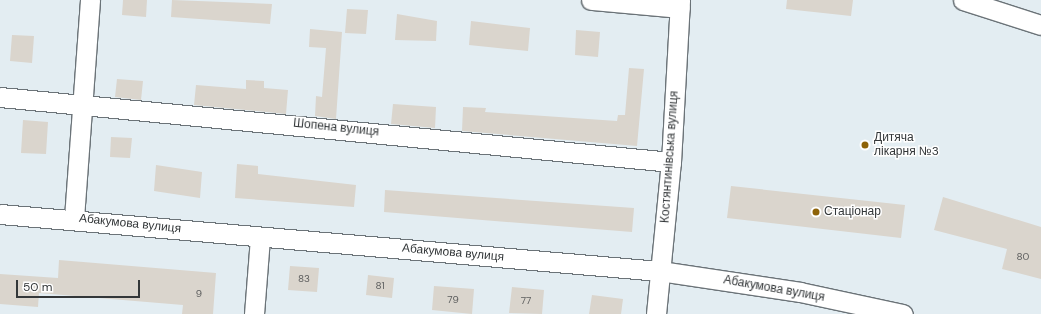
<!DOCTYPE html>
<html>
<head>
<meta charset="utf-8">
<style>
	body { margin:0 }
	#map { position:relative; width:1041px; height:314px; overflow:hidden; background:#e3edf2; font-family:"DM Sans",sans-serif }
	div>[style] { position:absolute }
	.building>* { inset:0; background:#dad5cd }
	.roads { filter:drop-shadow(1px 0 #6b7378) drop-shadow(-1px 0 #6b7378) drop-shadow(0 1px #6b7378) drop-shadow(0 -1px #6b7378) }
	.minor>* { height:19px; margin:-9.5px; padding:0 9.5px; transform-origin:9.5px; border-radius:9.5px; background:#fff }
	.dots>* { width:11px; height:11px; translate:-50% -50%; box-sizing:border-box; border:2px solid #fff; border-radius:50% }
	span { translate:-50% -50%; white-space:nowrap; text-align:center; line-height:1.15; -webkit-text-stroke:3px #fff; paint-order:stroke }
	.number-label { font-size:10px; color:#5d5e5e }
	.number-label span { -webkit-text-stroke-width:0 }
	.street-label { font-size:12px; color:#333739 }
	.poi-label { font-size:12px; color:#333739 }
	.left { translate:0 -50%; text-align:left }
	.scale { position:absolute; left:16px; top:280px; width:124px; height:18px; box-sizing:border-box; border:2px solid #333739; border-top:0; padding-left:5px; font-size:12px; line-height:14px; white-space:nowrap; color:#333739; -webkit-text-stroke:3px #fff; paint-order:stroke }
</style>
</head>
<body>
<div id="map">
	<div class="building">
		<i style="clip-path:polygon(123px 0,147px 0,146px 17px,122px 15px)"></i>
		<i style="clip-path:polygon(172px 0,272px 4px,270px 24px,171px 17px)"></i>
		<i style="clip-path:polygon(787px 0,853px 0,851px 16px,786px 9px)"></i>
		<i style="clip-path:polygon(347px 9px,368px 10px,366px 34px,345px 33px)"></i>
		<i style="clip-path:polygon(397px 14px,437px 21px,436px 41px,395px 40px)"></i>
		<i style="clip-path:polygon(471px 21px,530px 28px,528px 51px,469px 45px)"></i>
		<i style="clip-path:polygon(310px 29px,342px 32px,336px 119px,315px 116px,316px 96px,322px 97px,326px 48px,309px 47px)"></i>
		<i style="clip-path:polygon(576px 30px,600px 32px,598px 57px,575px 55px)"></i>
		<i style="clip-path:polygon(12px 35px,34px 36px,32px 63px,10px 61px)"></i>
		<i style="clip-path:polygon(629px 68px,644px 69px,637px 146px,462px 131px,463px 107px,486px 108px,485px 112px,617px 121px,618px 115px,625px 115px)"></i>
		<i style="clip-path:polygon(117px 79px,143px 81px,141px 100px,115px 97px)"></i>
		<i style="clip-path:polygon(246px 80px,264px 81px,264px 88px,288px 90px,286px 114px,194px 105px,196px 85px,246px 89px)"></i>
		<i style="clip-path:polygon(393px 104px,436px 107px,435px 128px,391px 124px)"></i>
		<i style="clip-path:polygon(23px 120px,48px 122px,46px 154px,21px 153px)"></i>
		<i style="clip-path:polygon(111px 137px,132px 138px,130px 158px,110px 157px)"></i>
		<i style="clip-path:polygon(237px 164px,258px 166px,258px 174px,356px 185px,354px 207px,235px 198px)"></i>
		<i style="clip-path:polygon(156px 165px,202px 172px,200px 198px,154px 191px)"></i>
		<i style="clip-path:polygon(731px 186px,905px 205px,901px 238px,727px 218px)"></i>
		<i style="clip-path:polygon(385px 190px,634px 208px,632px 232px,384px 212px)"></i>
		<i style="clip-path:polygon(943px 197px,1041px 227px,1041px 279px,1002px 269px,1007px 249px,934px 230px)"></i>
		<i style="clip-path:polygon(59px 260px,216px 273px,213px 314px,182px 314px,183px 305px,39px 293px,38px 307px,0 304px,0 274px,58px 278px)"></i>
		<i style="clip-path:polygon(290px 266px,319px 268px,317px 292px,288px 290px)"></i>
		<i style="clip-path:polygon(368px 275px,394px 278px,392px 298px,366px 295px)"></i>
		<i style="clip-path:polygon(434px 286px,474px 289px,472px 314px,432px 310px)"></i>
		<i style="clip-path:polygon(512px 287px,544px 290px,542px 314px,509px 313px)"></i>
		<i style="clip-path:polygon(592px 295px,623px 299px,621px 314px,589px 314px)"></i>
	</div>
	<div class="roads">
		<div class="minor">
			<i style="left:591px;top:0;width:89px;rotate:5.1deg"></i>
			<i style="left:963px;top:0;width:82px;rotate:17.8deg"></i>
			<i style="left:0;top:97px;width:674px;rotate:5.53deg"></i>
			<i style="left:0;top:214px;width:662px;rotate:4.94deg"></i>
			<i style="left:660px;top:271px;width:142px;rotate:8.5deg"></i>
			<i style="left:800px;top:292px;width:105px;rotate:12.1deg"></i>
			<i style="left:74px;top:218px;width:219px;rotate:-85.8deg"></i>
			<i style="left:254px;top:314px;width:77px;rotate:-85.5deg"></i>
			<i style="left:656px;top:314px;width:153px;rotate:-84.4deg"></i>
			<i style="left:671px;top:162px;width:162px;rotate:-86.8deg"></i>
		</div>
	</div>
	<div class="dots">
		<i style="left:865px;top:145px;background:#8e6309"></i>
		<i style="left:816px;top:212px;background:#8e6309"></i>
	</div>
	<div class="number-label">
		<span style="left:1023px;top:257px">80</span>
		<span style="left:304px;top:279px">83</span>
		<span style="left:380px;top:286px">81</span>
		<span style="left:199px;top:294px">9</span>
		<span style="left:453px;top:300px">79</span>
		<span style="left:526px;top:301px">77</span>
	</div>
	<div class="street-label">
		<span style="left:336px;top:128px;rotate:6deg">Шопена вулиця</span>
		<span style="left:670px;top:157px;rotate:-86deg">Костянтинівська вулиця</span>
		<span style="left:130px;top:224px;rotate:6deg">Абакумова вулиця</span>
		<span style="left:453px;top:253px;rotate:5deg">Абакумова вулиця</span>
		<span style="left:774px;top:289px;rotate:10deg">Абакумова вулиця</span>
	</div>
	<div class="poi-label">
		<span class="left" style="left:874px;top:145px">Дитяча<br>лікарня №3</span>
		<span class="left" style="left:824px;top:212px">Стаціонар</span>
	</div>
	<div class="scale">50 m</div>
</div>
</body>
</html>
